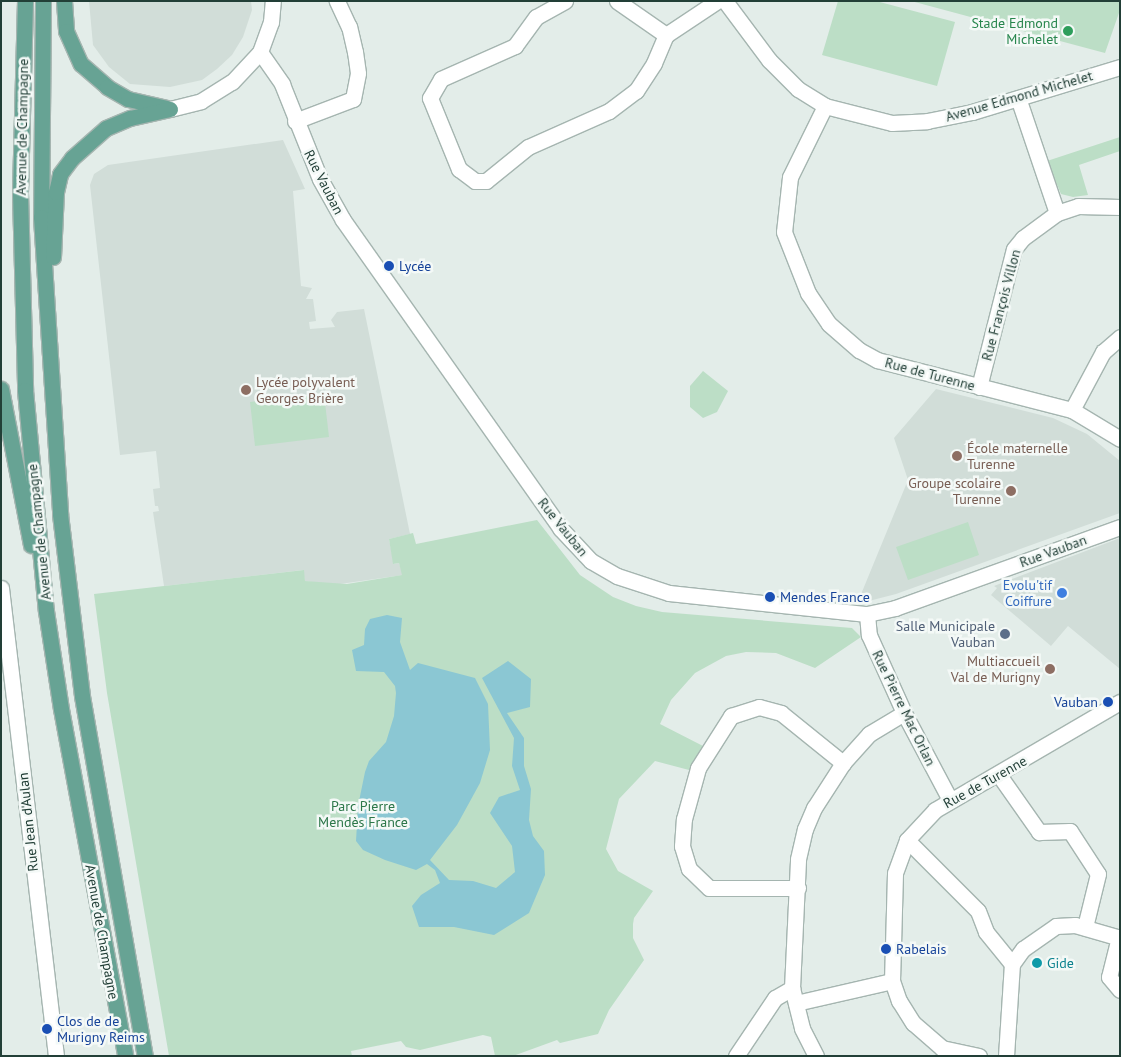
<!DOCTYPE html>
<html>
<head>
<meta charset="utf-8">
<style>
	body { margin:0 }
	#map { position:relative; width:1121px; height:1057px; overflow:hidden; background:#e3ede9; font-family:"PT Sans",sans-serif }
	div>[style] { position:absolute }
	.built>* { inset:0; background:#d1ddd8 }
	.green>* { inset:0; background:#bcdec6 }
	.water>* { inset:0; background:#8bc7d3 }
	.roads { filter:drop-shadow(1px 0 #a5b5b0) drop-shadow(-1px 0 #a5b5b0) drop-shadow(0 1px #a5b5b0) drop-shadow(0 -1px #a5b5b0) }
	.minor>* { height:15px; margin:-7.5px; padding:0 7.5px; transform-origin:7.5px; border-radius:7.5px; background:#fff }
	.major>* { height:15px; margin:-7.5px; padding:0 7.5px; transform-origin:7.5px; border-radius:7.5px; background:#67a394 }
	.dots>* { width:14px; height:14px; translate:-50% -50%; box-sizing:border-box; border:2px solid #f4f9f7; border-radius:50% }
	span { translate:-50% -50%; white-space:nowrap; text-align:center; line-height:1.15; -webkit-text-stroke:5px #f4f9f7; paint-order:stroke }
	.leisure-label { font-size:14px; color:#27864d }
	.right { translate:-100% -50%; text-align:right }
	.street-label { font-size:14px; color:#223f37 }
	.transit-label { font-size:14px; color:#164399 }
	.left { translate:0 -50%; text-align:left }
	.education-label { font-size:14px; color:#785e54 }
	.shop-label { font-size:14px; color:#366cbe }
	.service-label { font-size:14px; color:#4e5e75 }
	.park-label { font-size:14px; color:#2c7749 }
	.culture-label { font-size:14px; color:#0d838f }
	.frame { position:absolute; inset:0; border:2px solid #223f37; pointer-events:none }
</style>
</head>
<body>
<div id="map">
	<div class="built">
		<i style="clip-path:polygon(89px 1px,251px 1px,252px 10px,243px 37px,232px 55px,217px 69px,202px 80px,170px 87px,130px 84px,109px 67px,93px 45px)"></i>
		<i style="clip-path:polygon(283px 140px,305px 189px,293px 191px,301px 286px,312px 288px,306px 299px,313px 299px,316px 321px,309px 322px,310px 329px,335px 327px,331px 320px,337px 312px,364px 309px,410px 534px,389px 539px,394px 564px,399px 563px,403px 575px,333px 585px,305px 581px,303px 570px,164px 586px,153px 512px,159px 511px,158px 506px,155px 506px,153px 489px,160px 488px,156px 451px,120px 455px,90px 185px,94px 174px,108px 165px)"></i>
		<i style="clip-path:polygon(936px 389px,1053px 418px,1087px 434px,1120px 461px,1120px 513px,896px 594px,857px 604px,908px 480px,894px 438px)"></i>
		<i style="clip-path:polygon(1120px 538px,1120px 669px,1068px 626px,1051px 646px,991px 595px,997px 588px,994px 586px)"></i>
	</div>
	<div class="green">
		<i style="clip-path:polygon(838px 1px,876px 1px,955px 22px,937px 86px,822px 55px)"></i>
		<i style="clip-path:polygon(911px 1px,1120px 1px,1120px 10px,1105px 53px)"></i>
		<i style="clip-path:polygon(1120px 137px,1120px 151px,1079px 165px,1088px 195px,1073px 197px,1061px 194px,1047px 161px)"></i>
		<i style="clip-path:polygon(703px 371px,728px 391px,717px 412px,703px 418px,690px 407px,690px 386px)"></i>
		<i style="clip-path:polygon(324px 394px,329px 437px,255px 446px,250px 402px)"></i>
		<i style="clip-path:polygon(537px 520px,580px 575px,613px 597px,636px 606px,662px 612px,852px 628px,861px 637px,815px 668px,776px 653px,746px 652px,726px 656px,695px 673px,671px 700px,660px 724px,703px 746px,689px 770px,655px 761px,619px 799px,606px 849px,618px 871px,653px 891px,634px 918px,633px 924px,633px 938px,644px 960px,609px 1010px,598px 1034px,560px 1043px,557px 1040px,513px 1056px,495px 1056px,491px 1037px,483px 1035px,420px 1050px,406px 1047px,401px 1041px,351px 1051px,352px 1056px,169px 1056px,107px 693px,94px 594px,304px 570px,305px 581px,347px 584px,402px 575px,399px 563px,393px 564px,389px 539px,413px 533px,416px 544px)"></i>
		<i style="clip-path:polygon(968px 522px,979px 555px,908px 580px,896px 547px)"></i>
	</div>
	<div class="water">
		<i style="clip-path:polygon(387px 615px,402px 618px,400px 642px,410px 670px,418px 663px,475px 678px,488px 704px,490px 750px,480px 783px,457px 825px,430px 860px,449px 880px,473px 881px,496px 888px,515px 872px,512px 846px,490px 813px,499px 797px,520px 790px,512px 766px,514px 738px,482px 678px,508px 661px,531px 679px,530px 707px,507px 713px,524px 738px,524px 766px,531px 789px,529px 820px,533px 836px,544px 851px,545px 875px,529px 913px,494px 935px,454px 927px,419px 927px,412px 906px,421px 895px,440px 883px,435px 870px,427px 864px,416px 870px,385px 860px,363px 850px,356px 841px,358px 806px,365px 772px,369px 761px,386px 742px,394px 716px,396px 693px,395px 686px,384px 672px,356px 671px,352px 650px,364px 645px,365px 629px,370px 619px)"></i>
	</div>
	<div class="roads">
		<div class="minor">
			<i style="left:565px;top:1px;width:33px;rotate:151deg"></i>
			<i style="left:536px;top:17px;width:36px;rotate:126deg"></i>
			<i style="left:515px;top:46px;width:81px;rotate:156deg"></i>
			<i style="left:441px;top:79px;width:22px;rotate:120deg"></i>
			<i style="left:430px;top:98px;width:77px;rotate:67.8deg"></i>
			<i style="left:459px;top:169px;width:20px;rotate:37deg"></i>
			<i style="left:475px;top:181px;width:11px"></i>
			<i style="left:486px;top:181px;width:54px;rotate:-39deg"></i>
			<i style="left:528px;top:147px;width:89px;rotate:-24deg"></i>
			<i style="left:609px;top:111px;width:34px;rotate:-37deg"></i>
			<i style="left:636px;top:91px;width:33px;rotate:-57deg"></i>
			<i style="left:654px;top:63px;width:30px;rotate:-67deg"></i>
			<i style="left:617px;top:1px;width:60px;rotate:34.8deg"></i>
			<i style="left:666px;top:35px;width:61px;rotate:-33.7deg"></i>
			<i style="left:725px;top:1px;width:74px;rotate:53.3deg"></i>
			<i style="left:769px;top:60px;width:41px;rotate:45deg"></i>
			<i style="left:798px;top:89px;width:32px;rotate:32deg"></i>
			<i style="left:825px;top:106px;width:69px;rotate:14.2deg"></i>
			<i style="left:892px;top:123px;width:35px;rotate:-3deg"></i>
			<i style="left:927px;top:121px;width:46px;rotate:-11.3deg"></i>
			<i style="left:972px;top:112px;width:155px;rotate:-16.9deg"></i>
			<i style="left:260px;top:52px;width:39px;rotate:55deg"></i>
			<i style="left:282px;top:84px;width:102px;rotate:68.2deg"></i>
			<i style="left:320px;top:179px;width:47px;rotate:60.7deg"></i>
			<i style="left:343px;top:220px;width:377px;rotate:54.8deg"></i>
			<i style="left:560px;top:528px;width:45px;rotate:46.8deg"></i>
			<i style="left:591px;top:561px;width:30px;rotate:30deg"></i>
			<i style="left:617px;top:576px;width:55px;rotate:18.1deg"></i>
			<i style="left:669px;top:593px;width:199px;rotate:6.1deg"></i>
			<i style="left:867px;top:614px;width:29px;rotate:-12deg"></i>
			<i style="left:895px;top:608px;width:239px;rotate:-19.8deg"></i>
			<i style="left:825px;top:106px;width:79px;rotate:116.2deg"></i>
			<i style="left:790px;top:177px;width:55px;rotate:96.2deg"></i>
			<i style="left:784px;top:232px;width:66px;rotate:68.5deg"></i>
			<i style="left:808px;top:293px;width:37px;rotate:56deg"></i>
			<i style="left:829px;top:324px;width:40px;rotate:41deg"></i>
			<i style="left:859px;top:350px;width:21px;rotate:29deg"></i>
			<i style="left:877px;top:360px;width:201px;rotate:14.4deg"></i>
			<i style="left:1072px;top:410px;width:56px;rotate:31.1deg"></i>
			<i style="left:170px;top:109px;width:32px;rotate:-14deg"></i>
			<i style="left:201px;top:101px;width:36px;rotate:-32deg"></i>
			<i style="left:232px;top:82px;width:41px;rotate:-47deg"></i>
			<i style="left:260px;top:52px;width:32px;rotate:-70deg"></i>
			<i style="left:271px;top:22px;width:21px;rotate:-85deg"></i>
			<i style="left:295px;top:121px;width:62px;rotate:-20.8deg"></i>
			<i style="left:353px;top:99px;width:26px;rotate:-79deg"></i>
			<i style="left:358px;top:73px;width:21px;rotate:-98deg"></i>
			<i style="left:355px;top:52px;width:26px;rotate:-103deg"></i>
			<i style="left:349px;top:27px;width:29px;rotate:-115deg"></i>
			<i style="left:1057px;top:213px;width:22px;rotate:-18deg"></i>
			<i style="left:1078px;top:206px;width:42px;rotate:1.4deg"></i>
			<i style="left:979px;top:387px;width:142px;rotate:-75.8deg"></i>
			<i style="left:1014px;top:249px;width:14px;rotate:-51deg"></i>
			<i style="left:1023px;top:238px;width:42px;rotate:-36.3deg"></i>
			<i style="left:1057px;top:213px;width:121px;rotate:-108.7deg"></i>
			<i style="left:1072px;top:410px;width:66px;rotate:-61.9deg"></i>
			<i style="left:1103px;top:352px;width:23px;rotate:-41deg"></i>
			<i style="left:1px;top:588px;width:471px;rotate:83.3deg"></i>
			<i style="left:867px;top:614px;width:21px;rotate:85deg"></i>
			<i style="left:869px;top:635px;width:85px;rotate:65.8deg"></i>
			<i style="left:904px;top:713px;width:98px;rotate:62.1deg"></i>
			<i style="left:999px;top:775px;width:70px;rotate:54.9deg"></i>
			<i style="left:1039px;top:832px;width:31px;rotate:-2deg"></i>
			<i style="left:1070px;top:831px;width:51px;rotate:56.9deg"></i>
			<i style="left:1098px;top:874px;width:55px;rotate:103.8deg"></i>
			<i style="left:907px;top:840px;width:100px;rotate:45deg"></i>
			<i style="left:978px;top:911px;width:22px;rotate:69deg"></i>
			<i style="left:986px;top:932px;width:41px;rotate:50.9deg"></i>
			<i style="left:798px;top:888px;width:89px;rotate:180deg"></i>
			<i style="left:709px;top:888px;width:28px;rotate:-136deg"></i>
			<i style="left:689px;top:869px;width:24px;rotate:-107deg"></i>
			<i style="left:682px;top:846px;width:27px;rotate:-86deg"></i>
			<i style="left:684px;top:819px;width:53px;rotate:-74.6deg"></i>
			<i style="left:698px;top:768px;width:62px;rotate:-57.6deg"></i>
			<i style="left:731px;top:716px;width:29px;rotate:-18deg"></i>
			<i style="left:759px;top:707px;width:23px;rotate:15deg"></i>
			<i style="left:781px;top:713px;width:80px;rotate:38.9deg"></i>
			<i style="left:1119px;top:937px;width:41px;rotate:104deg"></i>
			<i style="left:1109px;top:977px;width:17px;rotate:50deg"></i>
			<i style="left:796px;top:1003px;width:98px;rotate:-12.9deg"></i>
			<i style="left:736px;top:1056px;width:70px;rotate:-56.1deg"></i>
			<i style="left:775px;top:998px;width:20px;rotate:-30deg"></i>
			<i style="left:816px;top:1056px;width:31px;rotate:-117deg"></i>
			<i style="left:802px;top:1028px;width:41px;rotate:-104deg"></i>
			<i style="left:792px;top:988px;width:129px;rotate:-87.3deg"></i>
			<i style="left:798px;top:859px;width:31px;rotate:-77deg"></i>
			<i style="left:805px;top:829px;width:23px;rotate:-67deg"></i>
			<i style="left:814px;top:808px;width:54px;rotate:-57.2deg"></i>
			<i style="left:843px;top:763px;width:39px;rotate:-48deg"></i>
			<i style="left:869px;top:734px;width:41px;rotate:-31deg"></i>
			<i style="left:979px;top:1056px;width:38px;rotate:-168deg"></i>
			<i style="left:942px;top:1048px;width:38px;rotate:-139deg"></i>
			<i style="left:913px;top:1023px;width:26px;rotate:-122deg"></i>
			<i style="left:899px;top:1001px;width:21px;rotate:-109deg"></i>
			<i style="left:892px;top:981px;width:108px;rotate:-88.4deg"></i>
			<i style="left:895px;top:873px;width:35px;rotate:-70deg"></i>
			<i style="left:907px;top:840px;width:41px;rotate:-47deg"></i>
			<i style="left:935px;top:810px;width:214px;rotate:-30.3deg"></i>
			<i style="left:1006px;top:1056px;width:92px;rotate:-86.3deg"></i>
			<i style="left:1012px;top:964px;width:19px;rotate:-54deg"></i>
			<i style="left:1023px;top:949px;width:40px;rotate:-34.9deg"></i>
			<i style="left:1056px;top:926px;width:19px;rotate:-3deg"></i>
			<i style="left:1075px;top:925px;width:47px;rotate:16.1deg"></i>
		</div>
		<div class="major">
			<i style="left:25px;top:1px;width:192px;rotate:91.5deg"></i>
			<i style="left:20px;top:193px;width:197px;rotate:88.5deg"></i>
			<i style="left:25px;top:390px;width:222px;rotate:84.6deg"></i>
			<i style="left:46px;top:611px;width:99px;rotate:81.3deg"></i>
			<i style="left:61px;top:709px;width:353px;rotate:79.5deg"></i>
			<i style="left:43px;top:1px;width:216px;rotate:90.5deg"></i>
			<i style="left:41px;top:217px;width:298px;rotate:86.3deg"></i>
			<i style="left:60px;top:514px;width:183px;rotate:83.1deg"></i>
			<i style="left:82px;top:696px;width:365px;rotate:80.1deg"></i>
			<i style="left:64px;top:1px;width:30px;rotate:86deg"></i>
			<i style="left:66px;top:31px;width:36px;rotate:66deg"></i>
			<i style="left:81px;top:64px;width:35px;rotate:41deg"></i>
			<i style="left:107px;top:87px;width:24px;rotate:30deg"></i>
			<i style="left:128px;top:99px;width:39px;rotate:13deg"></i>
			<i style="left:53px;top:257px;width:65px;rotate:-87.4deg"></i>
			<i style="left:56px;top:192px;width:18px;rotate:-77deg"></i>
			<i style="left:60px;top:174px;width:20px;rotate:-53deg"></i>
			<i style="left:72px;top:158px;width:45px;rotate:-41.4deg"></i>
			<i style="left:106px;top:128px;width:26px;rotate:-23deg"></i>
			<i style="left:130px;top:118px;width:41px;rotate:-12.7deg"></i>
			<i style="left:1px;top:389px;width:159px;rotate:79.1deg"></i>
		</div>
	</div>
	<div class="dots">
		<i style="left:1068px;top:31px;background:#2e9e5b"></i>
		<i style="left:389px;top:266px;background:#1a4fb4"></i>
		<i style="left:246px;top:390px;background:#8d6e63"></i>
		<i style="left:957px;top:456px;background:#8d6e63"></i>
		<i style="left:1011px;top:491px;background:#8d6e63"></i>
		<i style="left:1062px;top:593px;background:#3f7fe0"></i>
		<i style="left:770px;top:597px;background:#1a4fb4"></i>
		<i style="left:1005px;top:634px;background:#5c6f8a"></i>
		<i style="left:1050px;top:669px;background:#8d6e63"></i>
		<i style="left:1108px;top:702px;background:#1a4fb4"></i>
		<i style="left:886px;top:949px;background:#1a4fb4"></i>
		<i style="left:1037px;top:963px;background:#0f9aa8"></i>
		<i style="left:47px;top:1029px;background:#1a4fb4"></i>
	</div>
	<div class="leisure-label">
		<span class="right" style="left:1058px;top:31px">Stade Edmond<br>Michelet</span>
	</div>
	<div class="street-label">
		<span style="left:1019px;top:96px;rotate:-16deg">Avenue Edmond Michelet</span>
		<span style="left:22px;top:127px;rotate:-89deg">Avenue de Champagne</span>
		<span style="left:324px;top:182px;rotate:63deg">Rue Vauban</span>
		<span style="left:1001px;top:305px;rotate:-75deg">Rue François Villon</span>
		<span style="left:930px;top:374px;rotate:15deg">Rue de Turenne</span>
		<span style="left:563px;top:527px;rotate:51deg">Rue Vauban</span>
		<span style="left:39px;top:532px;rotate:-96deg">Avenue de Champagne</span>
		<span style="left:1053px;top:551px;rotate:-20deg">Rue Vauban</span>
		<span style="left:904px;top:708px;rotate:64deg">Rue Pierre Mac Orlan</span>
		<span style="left:985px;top:782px;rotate:-29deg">Rue de Turenne</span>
		<span style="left:28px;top:822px;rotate:-96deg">Rue Jean d'Aulan</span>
		<span style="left:102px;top:932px;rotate:80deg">Avenue de Champagne</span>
	</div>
	<div class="transit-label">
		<span class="left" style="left:399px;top:266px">Lycée</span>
		<span class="left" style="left:780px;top:597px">Mendes France</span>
		<span class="right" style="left:1098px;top:702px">Vauban</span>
		<span class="left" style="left:896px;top:949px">Rabelais</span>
		<span class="left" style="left:57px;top:1029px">Clos de de<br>Murigny Reims</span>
	</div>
	<div class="education-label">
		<span class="left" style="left:256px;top:390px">Lycée polyvalent<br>Georges Brière</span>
		<span class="left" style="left:967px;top:456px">École maternelle<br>Turenne</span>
		<span class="right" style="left:1001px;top:491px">Groupe scolaire<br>Turenne</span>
		<span class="right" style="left:1040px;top:669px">Multiaccueil<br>Val de Murigny</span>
	</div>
	<div class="shop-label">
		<span class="right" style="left:1052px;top:593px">Evolu'tif<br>Coiffure</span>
	</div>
	<div class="service-label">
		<span class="right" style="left:995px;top:634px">Salle Municipale<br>Vauban</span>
	</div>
	<div class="park-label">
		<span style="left:363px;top:814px">Parc Pierre<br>Mendès France</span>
	</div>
	<div class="culture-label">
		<span class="left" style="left:1047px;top:963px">Gide</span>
	</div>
	<div class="frame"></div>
</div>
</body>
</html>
